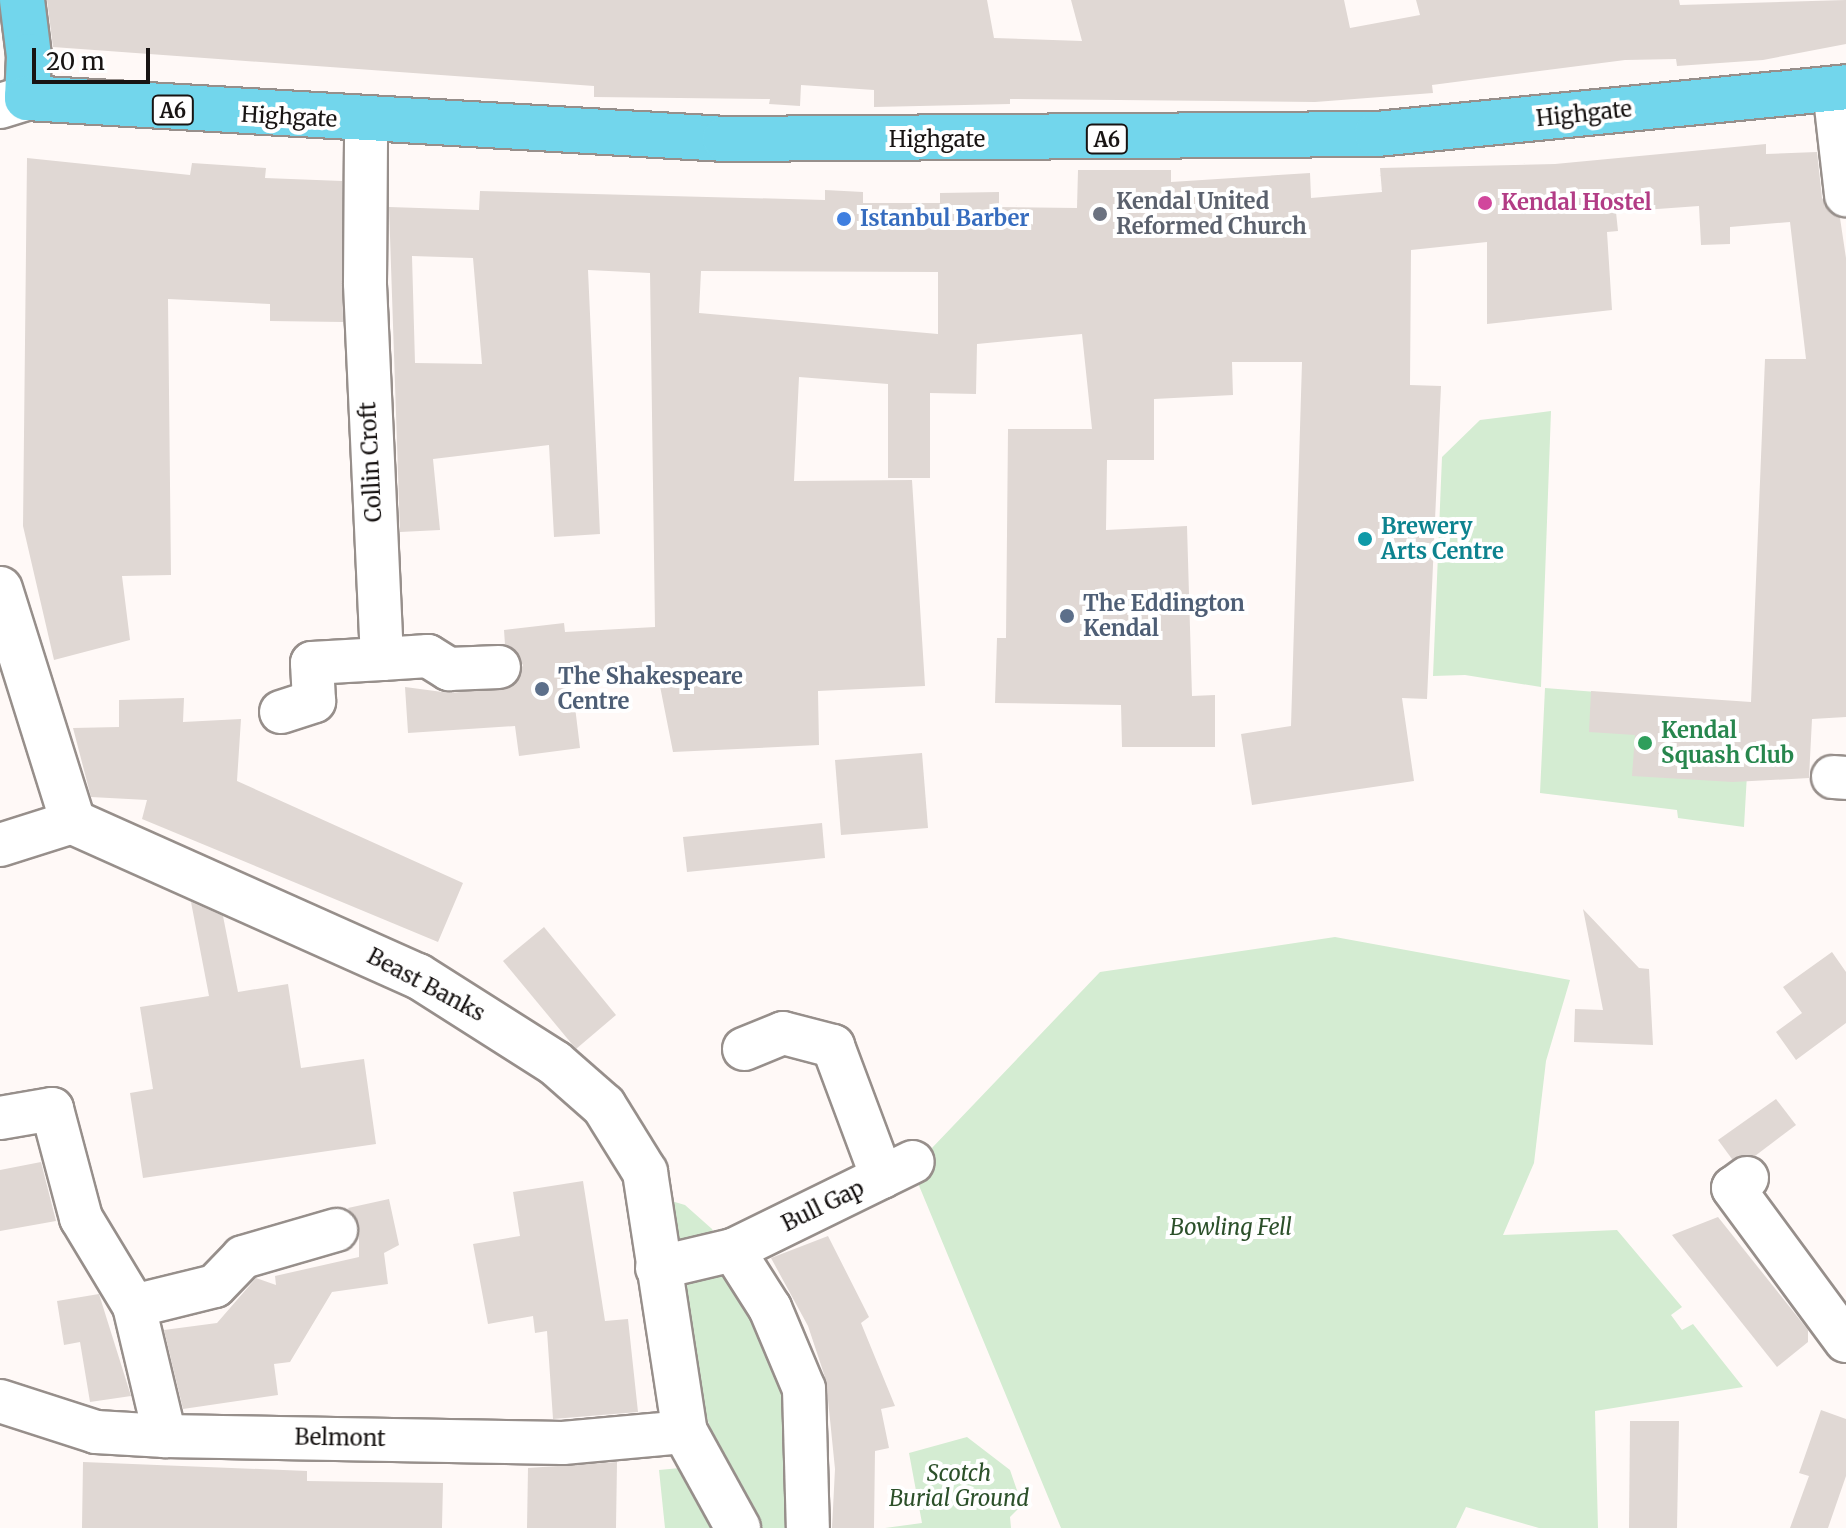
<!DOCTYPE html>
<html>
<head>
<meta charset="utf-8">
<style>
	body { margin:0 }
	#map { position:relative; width:1846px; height:1528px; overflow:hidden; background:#fff9f7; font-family:Merriweather,serif }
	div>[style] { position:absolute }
	.green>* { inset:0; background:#d4ecd2 }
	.building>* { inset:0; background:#e0d8d4 }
	.roads { filter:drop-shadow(2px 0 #978f8b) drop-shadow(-2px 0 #978f8b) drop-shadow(0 2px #978f8b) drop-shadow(0 -2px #978f8b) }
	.minor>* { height:42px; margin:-21px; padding:0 21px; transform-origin:21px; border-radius:21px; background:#fff }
	.tertiary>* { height:44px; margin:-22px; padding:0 22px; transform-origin:22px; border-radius:22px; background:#fff }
	.trunk>* { height:44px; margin:-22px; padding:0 22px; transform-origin:22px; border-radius:22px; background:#72d6ec }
	.dots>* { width:22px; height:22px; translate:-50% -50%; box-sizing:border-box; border:4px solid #fff; border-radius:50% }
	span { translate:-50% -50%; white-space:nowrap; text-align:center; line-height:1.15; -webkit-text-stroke:8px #fff; paint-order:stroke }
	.shield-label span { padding:2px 6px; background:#fff; border:2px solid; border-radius:6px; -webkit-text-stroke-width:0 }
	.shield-label { font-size:20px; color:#181413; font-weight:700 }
	.street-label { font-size:22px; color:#181413 }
	.worship-label { font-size:22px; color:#5b616d; font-weight:700 }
	.left { translate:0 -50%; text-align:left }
	.hotel-label { font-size:22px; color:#b23c85; font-weight:700 }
	.shop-label { font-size:22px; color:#366cbe; font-weight:700 }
	.culture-label { font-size:22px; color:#0d838f; font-weight:700 }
	.service-label { font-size:22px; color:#4e5e75; font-weight:700 }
	.leisure-label { font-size:22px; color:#27864d; font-weight:700 }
	.park-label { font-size:22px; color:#2c502a; font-style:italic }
	.scale { position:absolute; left:32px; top:48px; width:118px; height:36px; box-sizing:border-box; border:4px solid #181413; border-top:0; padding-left:10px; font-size:24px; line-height:28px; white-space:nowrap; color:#181413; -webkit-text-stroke:6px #fff; paint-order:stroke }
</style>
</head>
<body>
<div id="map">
	<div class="green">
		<i style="clip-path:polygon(1551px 411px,1541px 687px,1465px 675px,1433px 676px,1442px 457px,1480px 420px)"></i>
		<i style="clip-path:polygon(1545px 688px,1751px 704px,1744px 827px,1678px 818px,1677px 810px,1540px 793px)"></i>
		<i style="clip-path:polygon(1335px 937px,1570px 980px,1546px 1061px,1534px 1163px,1503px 1235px,1617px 1230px,1682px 1307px,1671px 1315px,1682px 1330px,1693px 1324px,1743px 1387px,1595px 1411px,1598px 1528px,1539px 1528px,1466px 1507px,1456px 1528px,1061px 1528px,915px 1176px,931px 1149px,1100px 972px)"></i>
		<i style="clip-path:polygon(668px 1200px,685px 1205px,712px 1229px,786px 1392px,795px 1480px,787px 1528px,761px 1528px,717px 1447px,699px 1395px)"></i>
		<i style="clip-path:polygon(967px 1437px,1010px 1470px,1022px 1505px,1010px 1517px,1011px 1528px,885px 1528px,922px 1523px,909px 1453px)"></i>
		<i style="clip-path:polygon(680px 1468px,711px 1528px,665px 1528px,659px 1470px)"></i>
	</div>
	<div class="building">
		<i style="clip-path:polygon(47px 0,987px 0,994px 38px,1082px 41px,1071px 0,1344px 0,1350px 28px,1420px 15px,1416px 0,1679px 0,1680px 5px,1846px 0,1846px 44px,1763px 60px,1677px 66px,1676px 59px,1625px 60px,1432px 85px,1433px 93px,1315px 102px,1010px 99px,1010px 104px,874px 107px,874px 90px,801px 85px,800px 106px,769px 104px,770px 99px,594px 97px,594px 86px,53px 47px)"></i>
		<i style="clip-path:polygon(evenodd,1766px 144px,1766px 154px,1817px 152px,1822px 198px,1840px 218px,1846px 258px,1846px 717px,1812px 719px,1809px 778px,1733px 782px,1632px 776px,1635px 735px,1589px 732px,1591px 691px,1751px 702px,1765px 359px,1806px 359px,1790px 222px,1730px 227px,1730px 244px,1701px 245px,1699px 206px,1616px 212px,1618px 231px,1607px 232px,1612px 310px,1487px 324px,1487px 242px,1411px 250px,1410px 385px,1441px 386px,1427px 699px,1402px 698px,1414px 781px,1252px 805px,1241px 734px,1291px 726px,1302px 362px,1232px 362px,1233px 395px,1154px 399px,1154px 460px,1107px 460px,1106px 530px,1187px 526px,1192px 696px,1215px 695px,1215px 747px,1122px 747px,1121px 705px,995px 703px,997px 638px,1006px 638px,1008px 429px,1092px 429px,1082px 334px,977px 344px,976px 394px,930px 393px,930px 478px,888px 478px,888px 384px,799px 377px,794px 481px,912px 480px,925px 686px,818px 691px,819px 745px,673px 752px,658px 676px,572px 682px,580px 748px,519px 756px,515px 726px,408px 733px,405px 687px,450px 693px,512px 687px,523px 665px,505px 645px,504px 630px,564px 623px,565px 632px,655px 627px,650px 273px,588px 270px,600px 534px,554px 537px,549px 445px,433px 459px,440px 530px,400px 532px,389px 207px,479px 210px,480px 191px,825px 200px,825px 190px,863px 192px,863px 203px,940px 203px,940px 193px,999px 192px,999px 207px,1077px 208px,1078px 170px,1171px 170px,1171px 182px,1310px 173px,1311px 198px,1382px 192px,1380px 168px,1555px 164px,1766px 144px,412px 256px,473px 258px,482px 364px,415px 363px,412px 256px,1766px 144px,701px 271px,938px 272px,938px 334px,699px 313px,701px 271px)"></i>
		<i style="clip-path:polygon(27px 158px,190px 175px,192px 163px,266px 168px,265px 178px,342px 181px,343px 322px,270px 321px,270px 304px,168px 299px,171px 575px,122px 576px,130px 640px,54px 660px,23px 526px)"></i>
		<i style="clip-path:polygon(184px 698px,183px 722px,241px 719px,237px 781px,463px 883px,438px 942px,142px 819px,147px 800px,91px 797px,73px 728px,119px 727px,119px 700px)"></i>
		<i style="clip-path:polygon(922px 753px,928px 828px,841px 835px,835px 760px)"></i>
		<i style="clip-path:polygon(822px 823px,825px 858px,687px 872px,683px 837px)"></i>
		<i style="clip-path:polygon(191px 902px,223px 916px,238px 992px,288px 984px,301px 1068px,364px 1059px,376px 1144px,143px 1178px,130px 1093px,153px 1089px,140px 1007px,209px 996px)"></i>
		<i style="clip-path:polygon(1583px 909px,1639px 968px,1649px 969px,1653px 1045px,1574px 1042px,1575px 1009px,1603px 1010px)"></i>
		<i style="clip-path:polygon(544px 927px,616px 1015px,576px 1049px,503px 961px)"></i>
		<i style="clip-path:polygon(1832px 952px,1846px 972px,1846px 1023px,1796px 1060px,1776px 1032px,1802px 1013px,1783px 987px)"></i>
		<i style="clip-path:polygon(1776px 1099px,1796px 1125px,1755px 1156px,1732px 1159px,1718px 1140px)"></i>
		<i style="clip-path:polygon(41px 1162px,56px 1221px,0 1231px,0 1170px)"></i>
		<i style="clip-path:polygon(583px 1181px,605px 1321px,628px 1319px,638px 1412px,553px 1419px,547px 1331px,535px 1333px,533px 1316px,488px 1324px,473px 1244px,520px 1236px,513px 1192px)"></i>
		<i style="clip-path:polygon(389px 1199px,399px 1245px,384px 1253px,388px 1284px,332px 1292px,290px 1362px,274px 1364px,278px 1395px,183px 1409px,164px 1330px,217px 1323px,256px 1278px,276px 1285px,275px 1276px,359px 1257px,359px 1224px,348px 1208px)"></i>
		<i style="clip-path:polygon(1718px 1217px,1808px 1330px,1808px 1342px,1777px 1367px,1672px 1235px)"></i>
		<i style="clip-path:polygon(828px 1236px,869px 1317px,861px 1323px,895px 1406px,881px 1409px,889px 1448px,875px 1451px,874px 1528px,832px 1528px,835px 1469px,826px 1380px,808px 1326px,771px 1258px)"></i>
		<i style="clip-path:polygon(99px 1294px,131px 1396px,90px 1402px,80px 1342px,64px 1345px,57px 1301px)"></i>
		<i style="clip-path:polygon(1821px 1410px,1846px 1419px,1846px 1476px,1828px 1528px,1790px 1528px,1809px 1476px,1799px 1473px)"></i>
		<i style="clip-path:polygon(1630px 1421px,1679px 1421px,1677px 1528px,1629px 1528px)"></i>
		<i style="clip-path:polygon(83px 1462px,307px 1471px,307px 1481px,443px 1483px,442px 1528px,82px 1528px)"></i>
		<i style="clip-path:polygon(617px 1462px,616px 1528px,527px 1528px,528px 1468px)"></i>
	</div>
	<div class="roads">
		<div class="minor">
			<i style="left:1834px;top:89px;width:107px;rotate:83.5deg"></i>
			<i style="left:382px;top:659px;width:46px;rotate:-3.7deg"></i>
			<i style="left:428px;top:656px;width:25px;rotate:32deg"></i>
			<i style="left:449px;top:669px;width:50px;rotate:-2.3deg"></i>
			<i style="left:281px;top:712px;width:35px;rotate:-18deg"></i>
			<i style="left:314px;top:701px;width:38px;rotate:-93deg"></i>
			<i style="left:312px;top:663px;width:70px;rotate:-3.3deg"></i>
			<i style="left:382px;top:659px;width:376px;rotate:-92.6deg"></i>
			<i style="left:365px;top:283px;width:162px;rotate:-89.6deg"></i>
			<i style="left:1833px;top:777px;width:13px;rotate:4deg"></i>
			<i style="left:0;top:845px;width:77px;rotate:-17.5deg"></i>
			<i style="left:744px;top:1049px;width:42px;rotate:-22.3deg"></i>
			<i style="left:783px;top:1033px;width:52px;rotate:14.6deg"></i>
			<i style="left:833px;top:1046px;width:140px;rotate:69.5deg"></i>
			<i style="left:0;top:1118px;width:53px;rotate:-9.8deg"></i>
			<i style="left:52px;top:1109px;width:113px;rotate:75.1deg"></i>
			<i style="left:81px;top:1218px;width:103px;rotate:58.9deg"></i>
			<i style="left:134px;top:1306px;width:134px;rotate:76.6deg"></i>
			<i style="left:1747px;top:1178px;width:17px;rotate:144deg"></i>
			<i style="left:1733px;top:1188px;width:190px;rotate:53.6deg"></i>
			<i style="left:733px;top:1250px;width:200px;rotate:-26.1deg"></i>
			<i style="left:657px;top:1268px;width:78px;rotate:-13.3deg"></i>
			<i style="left:733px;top:1250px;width:69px;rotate:57.5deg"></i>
			<i style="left:770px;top:1308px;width:88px;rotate:67.2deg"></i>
			<i style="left:804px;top:1389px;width:139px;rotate:88.4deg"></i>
			<i style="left:134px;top:1306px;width:83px;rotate:-13.9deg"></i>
			<i style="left:215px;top:1286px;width:40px;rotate:-46deg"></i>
			<i style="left:243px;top:1257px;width:97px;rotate:-16.2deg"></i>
			<i style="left:0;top:1401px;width:101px;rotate:17.9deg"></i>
			<i style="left:96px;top:1432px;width:69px;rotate:3.3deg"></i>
			<i style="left:165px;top:1436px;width:398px;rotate:1deg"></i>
			<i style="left:563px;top:1443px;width:122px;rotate:-5.2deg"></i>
		</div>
		<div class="tertiary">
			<i style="left:0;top:106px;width:28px;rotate:-17deg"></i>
			<i style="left:0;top:589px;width:244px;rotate:72.6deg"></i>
			<i style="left:73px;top:822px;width:378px;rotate:24.1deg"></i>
			<i style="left:418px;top:976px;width:162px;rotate:32.4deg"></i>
			<i style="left:555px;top:1063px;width:65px;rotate:41.3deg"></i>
			<i style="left:604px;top:1106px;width:78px;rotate:58.2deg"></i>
			<i style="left:645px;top:1172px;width:263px;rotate:81.3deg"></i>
			<i style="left:685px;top:1432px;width:110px;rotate:61.1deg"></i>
		</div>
		<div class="trunk">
			<i style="left:22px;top:0;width:56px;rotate:82.9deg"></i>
			<i style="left:29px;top:56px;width:42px;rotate:92.7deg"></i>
			<i style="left:27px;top:98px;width:699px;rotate:3.36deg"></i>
			<i style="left:725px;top:139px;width:652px;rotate:-0.44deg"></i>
			<i style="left:1377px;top:134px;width:471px;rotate:-5.7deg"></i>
		</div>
	</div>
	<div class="dots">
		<i style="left:1485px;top:203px;background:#d1479c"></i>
		<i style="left:1100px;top:214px;background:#6b7280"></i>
		<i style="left:844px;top:219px;background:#3f7fe0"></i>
		<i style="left:1365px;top:539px;background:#0f9aa8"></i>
		<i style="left:1067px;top:616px;background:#5c6f8a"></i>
		<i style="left:542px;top:689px;background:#5c6f8a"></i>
		<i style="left:1645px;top:743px;background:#2e9e5b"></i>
	</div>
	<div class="shield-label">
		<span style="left:173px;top:110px">A6</span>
		<span style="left:1107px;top:139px">A6</span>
	</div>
	<div class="street-label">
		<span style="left:1584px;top:114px;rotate:-6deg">Highgate</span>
		<span style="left:289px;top:117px;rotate:3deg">Highgate</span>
		<span style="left:937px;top:140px">Highgate</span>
		<span style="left:371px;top:462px;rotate:-93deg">Collin Croft</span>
		<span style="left:426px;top:985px;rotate:28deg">Beast Banks</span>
		<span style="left:823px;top:1206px;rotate:-26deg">Bull Gap</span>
		<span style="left:340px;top:1438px;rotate:1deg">Belmont</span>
	</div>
	<div class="worship-label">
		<span class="left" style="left:1116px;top:214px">Kendal United<br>Reformed Church</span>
	</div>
	<div class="hotel-label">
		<span class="left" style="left:1501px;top:203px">Kendal Hostel</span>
	</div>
	<div class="shop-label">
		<span class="left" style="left:860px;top:219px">Istanbul Barber</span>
	</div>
	<div class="culture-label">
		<span class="left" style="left:1381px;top:539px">Brewery<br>Arts Centre</span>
	</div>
	<div class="service-label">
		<span class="left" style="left:1083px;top:616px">The Eddington<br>Kendal</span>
		<span class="left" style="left:558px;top:689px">The Shakespeare<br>Centre</span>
	</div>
	<div class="leisure-label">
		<span class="left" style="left:1661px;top:743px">Kendal<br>Squash Club</span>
	</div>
	<div class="park-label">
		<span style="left:1231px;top:1228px">Bowling Fell</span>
		<span style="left:959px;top:1486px">Scotch<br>Burial Ground</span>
	</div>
	<div class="scale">20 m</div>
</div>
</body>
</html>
